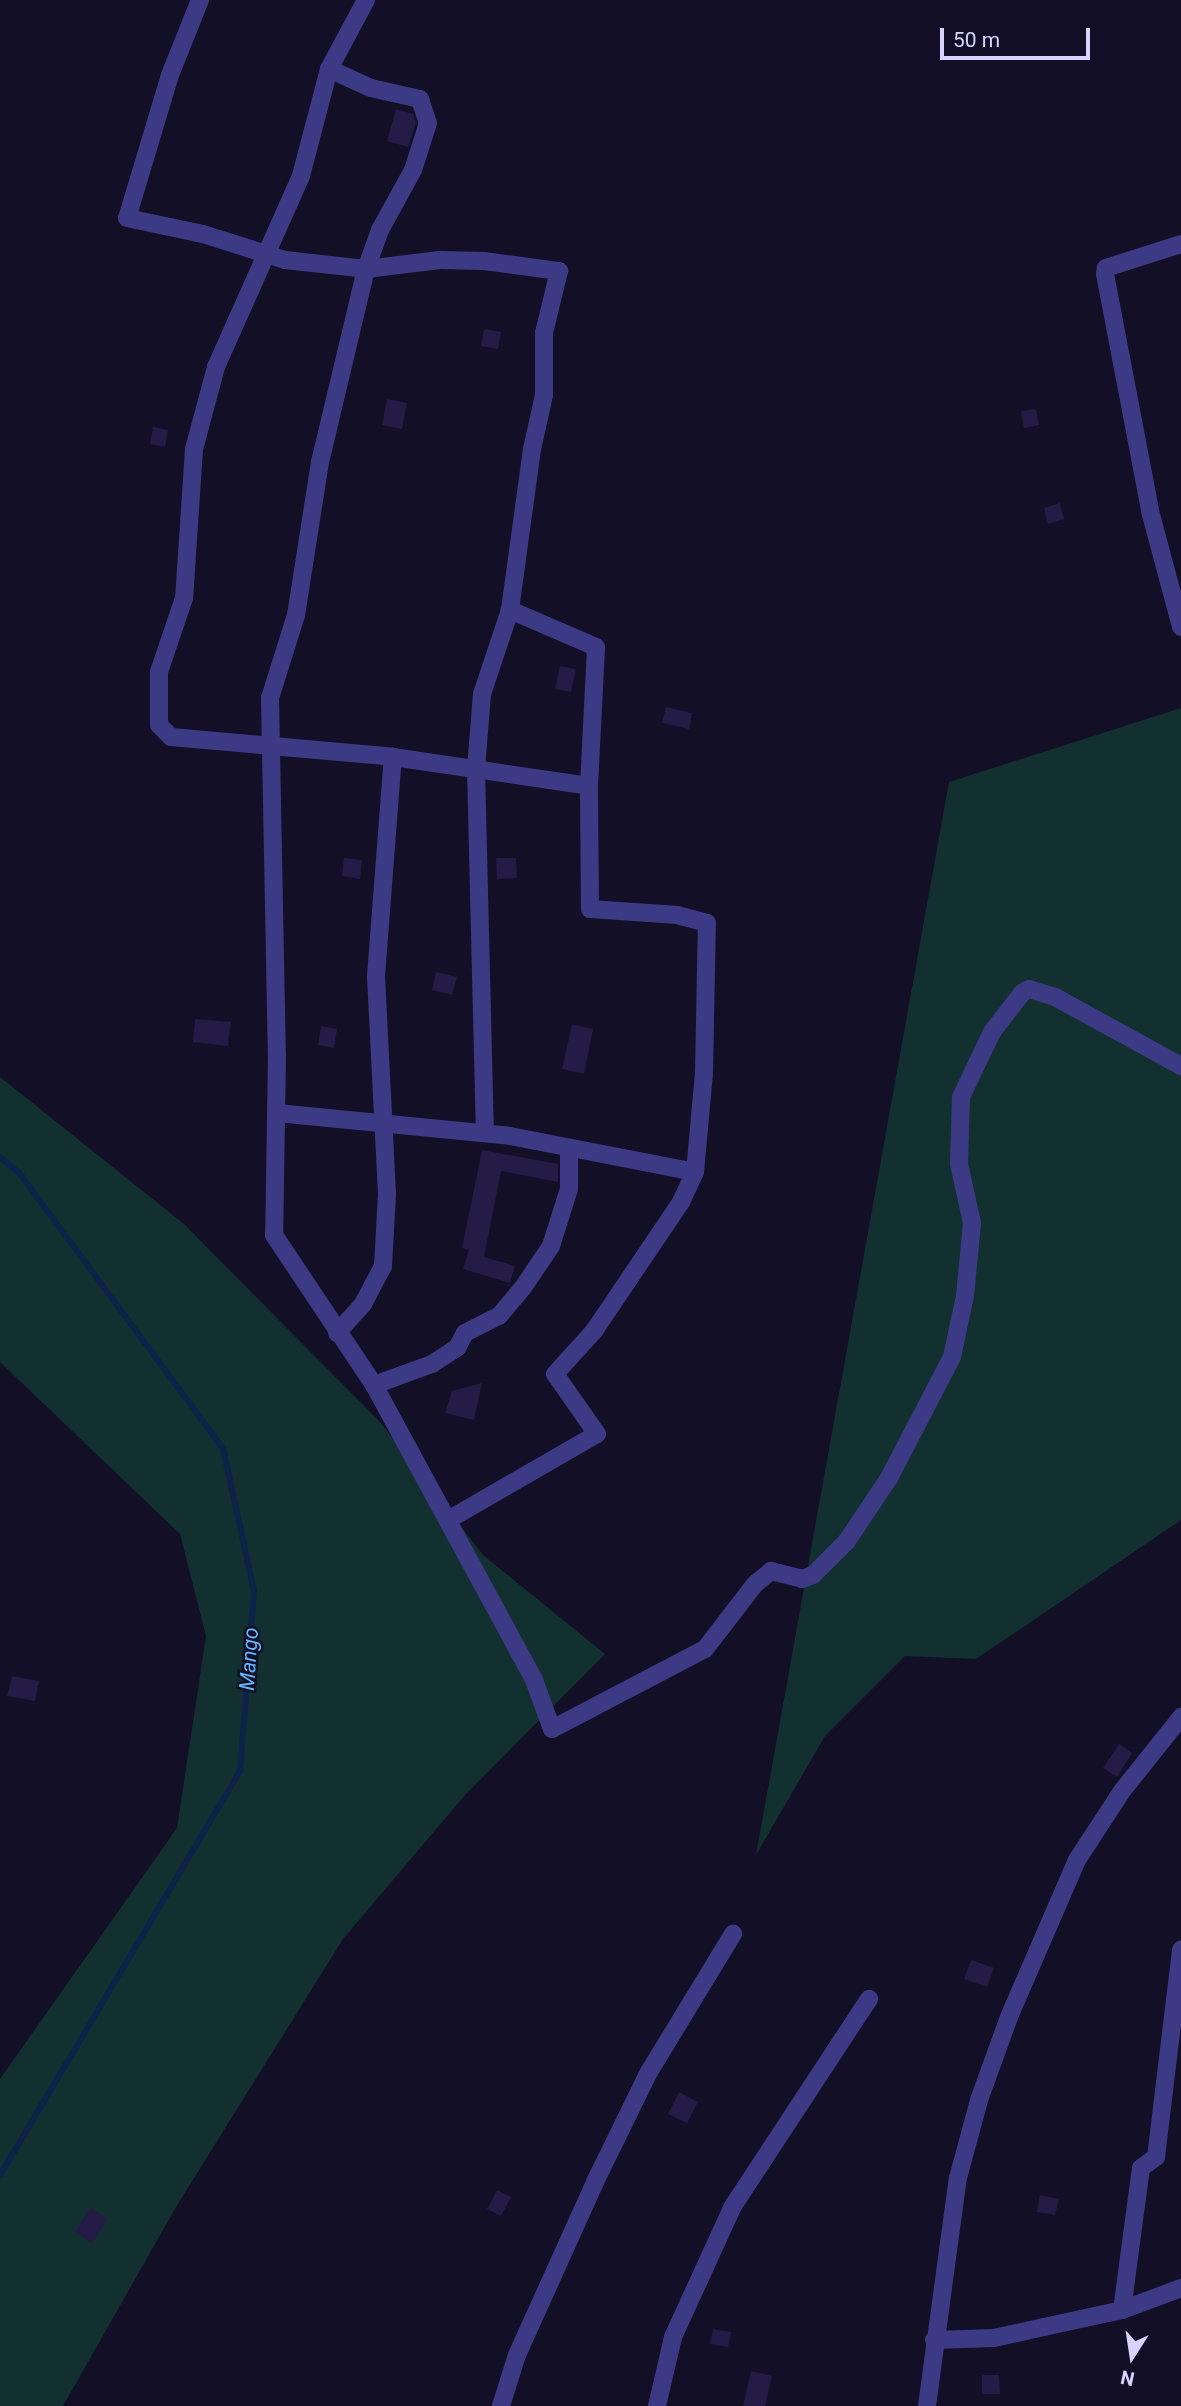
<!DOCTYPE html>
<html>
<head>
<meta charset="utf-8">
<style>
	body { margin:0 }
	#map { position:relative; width:1181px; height:2406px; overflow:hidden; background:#130f26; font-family:Roboto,sans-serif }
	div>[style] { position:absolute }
	.green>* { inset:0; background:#12302f }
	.stream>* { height:6px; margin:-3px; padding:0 3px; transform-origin:3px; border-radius:3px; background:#0c2248 }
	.building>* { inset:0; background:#241b47 }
	.minor>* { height:18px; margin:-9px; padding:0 9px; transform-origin:9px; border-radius:9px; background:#3d3a85 }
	span { translate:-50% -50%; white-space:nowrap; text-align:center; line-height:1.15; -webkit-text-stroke:5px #130f26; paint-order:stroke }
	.water-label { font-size:21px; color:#62b6ff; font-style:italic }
	.north { position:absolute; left:1097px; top:2322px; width:70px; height:70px; -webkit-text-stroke:5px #130f26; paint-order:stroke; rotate:192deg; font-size:19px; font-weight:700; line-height:28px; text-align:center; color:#d9d4ff }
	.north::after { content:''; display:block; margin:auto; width:24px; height:32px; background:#d9d4ff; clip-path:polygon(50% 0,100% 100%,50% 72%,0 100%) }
	.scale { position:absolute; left:940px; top:28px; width:150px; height:32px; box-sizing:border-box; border:4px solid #d9d4ff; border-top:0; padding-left:9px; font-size:21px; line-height:24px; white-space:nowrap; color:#d9d4ff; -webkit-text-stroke:5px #130f26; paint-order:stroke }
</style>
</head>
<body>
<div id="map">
	<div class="green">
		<i style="clip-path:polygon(1181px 708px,1181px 1520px,976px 1659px,905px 1656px,825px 1736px,756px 1855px,949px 782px)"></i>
		<i style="clip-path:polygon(0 1077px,184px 1224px,380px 1422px,483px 1555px,605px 1654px,465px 1795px,343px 1939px,176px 2207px,63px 2406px,0 2406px,0 2079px,177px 1828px,206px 1636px,180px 1534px,0 1362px)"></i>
	</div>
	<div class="stream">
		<i style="left:0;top:1157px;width:26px;rotate:40deg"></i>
		<i style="left:20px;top:1174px;width:341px;rotate:53.5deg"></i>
		<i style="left:223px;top:1448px;width:146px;rotate:77.8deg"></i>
		<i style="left:254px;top:1591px;width:181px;rotate:94.4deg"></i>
		<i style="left:240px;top:1771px;width:470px;rotate:120.7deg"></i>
	</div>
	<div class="building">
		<i style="clip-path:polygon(396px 109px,413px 114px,416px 123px,408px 147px,387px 141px)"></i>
		<i style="clip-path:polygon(484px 329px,501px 332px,498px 349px,481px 346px)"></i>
		<i style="clip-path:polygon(387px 399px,407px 403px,402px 429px,382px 425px)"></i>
		<i style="clip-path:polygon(1036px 409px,1039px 425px,1024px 428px,1021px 411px)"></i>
		<i style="clip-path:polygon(153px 427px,168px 430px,165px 447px,150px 444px)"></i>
		<i style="clip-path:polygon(1060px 503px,1064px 519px,1048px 524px,1044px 508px)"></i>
		<i style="clip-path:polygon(560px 666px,576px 669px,571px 692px,555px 689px)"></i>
		<i style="clip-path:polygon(666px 707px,692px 713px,689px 729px,662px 723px)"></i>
		<i style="clip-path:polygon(344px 858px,362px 860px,360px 879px,342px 876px)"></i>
		<i style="clip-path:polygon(496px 858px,516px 858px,517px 878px,497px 879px)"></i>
		<i style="clip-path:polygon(436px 972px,457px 977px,452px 995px,432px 990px)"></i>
		<i style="clip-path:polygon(195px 1019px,231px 1022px,228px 1046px,193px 1042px)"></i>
		<i style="clip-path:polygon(572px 1024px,593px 1029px,584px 1074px,562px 1069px)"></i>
		<i style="clip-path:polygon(321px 1026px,337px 1029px,334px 1048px,318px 1045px)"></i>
		<i style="clip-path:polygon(482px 1150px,558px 1164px,558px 1182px,501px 1171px,484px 1257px,515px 1266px,510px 1283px,463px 1269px,469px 1250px,462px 1248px)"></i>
		<i style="clip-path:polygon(482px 1383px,474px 1420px,445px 1413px,452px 1391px)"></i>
		<i style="clip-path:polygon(12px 1676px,39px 1681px,35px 1701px,7px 1696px)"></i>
		<i style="clip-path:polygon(1119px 1744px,1132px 1753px,1117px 1777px,1103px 1768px)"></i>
		<i style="clip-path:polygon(971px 1960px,994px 1968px,987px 1987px,964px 1979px)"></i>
		<i style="clip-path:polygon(679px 2092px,698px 2102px,687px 2123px,668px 2114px)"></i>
		<i style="clip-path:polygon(497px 2190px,511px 2197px,501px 2216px,487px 2209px)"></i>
		<i style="clip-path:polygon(1040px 2195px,1059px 2199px,1055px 2215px,1037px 2212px)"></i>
		<i style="clip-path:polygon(91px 2208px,108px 2219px,92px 2243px,75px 2232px)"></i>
		<i style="clip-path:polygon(713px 2329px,731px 2332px,728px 2347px,710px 2344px)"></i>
		<i style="clip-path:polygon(751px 2371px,772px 2376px,765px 2406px,743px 2406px)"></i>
		<i style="clip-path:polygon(982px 2375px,999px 2375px,1000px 2394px,982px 2394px)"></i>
	</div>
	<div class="minor">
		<i style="left:200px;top:0;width:81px;rotate:111.8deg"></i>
		<i style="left:170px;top:75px;width:149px;rotate:106.7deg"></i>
		<i style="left:127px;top:218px;width:78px;rotate:11.9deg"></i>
		<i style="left:203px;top:234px;width:86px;rotate:17.6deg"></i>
		<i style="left:285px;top:260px;width:81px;rotate:6.3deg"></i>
		<i style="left:366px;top:269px;width:74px;rotate:-7deg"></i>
		<i style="left:439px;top:260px;width:45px;rotate:1.3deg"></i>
		<i style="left:484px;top:261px;width:76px;rotate:7.6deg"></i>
		<i style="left:559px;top:271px;width:64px;rotate:103.6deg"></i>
		<i style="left:544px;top:333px;width:62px;rotate:90deg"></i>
		<i style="left:544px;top:395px;width:55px;rotate:102.5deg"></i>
		<i style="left:532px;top:449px;width:162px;rotate:97.8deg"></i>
		<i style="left:510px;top:610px;width:89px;rotate:108.4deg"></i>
		<i style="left:482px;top:694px;width:75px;rotate:94.6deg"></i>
		<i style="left:476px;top:769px;width:364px;rotate:88.6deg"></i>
		<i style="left:366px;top:0;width:78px;rotate:118.2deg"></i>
		<i style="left:329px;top:69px;width:111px;rotate:104.7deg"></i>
		<i style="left:301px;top:176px;width:209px;rotate:114deg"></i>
		<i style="left:216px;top:367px;width:85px;rotate:105deg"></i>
		<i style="left:194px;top:449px;width:149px;rotate:93.8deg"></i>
		<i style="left:184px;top:598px;width:78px;rotate:108.7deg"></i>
		<i style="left:159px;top:672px;width:53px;rotate:90deg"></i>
		<i style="left:159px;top:725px;width:17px;rotate:45deg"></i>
		<i style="left:171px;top:737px;width:223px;rotate:5.1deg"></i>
		<i style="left:393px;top:757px;width:198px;rotate:8.4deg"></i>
		<i style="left:329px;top:69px;width:46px;rotate:24.3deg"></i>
		<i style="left:371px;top:88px;width:50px;rotate:12.7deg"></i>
		<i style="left:420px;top:99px;width:25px;rotate:72deg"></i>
		<i style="left:428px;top:123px;width:49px;rotate:107.7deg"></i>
		<i style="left:413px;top:170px;width:68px;rotate:118.8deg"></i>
		<i style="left:380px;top:230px;width:41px;rotate:109.7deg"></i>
		<i style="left:366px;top:269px;width:198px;rotate:103.4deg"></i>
		<i style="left:320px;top:462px;width:155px;rotate:98.9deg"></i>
		<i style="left:296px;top:615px;width:87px;rotate:107.4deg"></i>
		<i style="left:270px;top:698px;width:356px;rotate:88.9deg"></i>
		<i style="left:277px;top:1054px;width:181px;rotate:90.9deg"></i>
		<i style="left:274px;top:1235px;width:180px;rotate:56.3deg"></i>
		<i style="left:374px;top:1385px;width:336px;rotate:61.5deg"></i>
		<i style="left:534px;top:1680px;width:52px;rotate:69.8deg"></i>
		<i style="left:552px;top:1729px;width:173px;rotate:-27.6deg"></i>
		<i style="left:705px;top:1649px;width:82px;rotate:-52.4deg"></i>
		<i style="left:755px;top:1584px;width:21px;rotate:-39deg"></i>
		<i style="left:771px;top:1571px;width:32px;rotate:14deg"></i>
		<i style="left:802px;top:1579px;width:12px;rotate:-20deg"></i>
		<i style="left:813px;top:1575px;width:48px;rotate:-45deg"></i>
		<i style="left:847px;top:1541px;width:76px;rotate:-56.3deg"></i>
		<i style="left:889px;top:1478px;width:136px;rotate:-62.5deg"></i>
		<i style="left:952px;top:1357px;width:62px;rotate:-78deg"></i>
		<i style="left:965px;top:1296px;width:73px;rotate:-84.5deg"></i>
		<i style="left:972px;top:1223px;width:60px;rotate:-102.4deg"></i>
		<i style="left:959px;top:1164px;width:67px;rotate:-88.3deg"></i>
		<i style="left:961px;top:1097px;width:72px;rotate:-64.5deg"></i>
		<i style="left:992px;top:1032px;width:49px;rotate:-52.4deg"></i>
		<i style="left:1022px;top:993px;width:8px;rotate:-30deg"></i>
		<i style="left:1029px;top:989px;width:27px;rotate:17deg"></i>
		<i style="left:1055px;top:997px;width:144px;rotate:28.7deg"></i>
		<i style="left:1181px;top:244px;width:79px;rotate:162.3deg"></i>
		<i style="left:1106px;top:268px;width:6px;rotate:99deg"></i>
		<i style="left:1105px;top:274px;width:241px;rotate:79.2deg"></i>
		<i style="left:1150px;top:511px;width:120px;rotate:75deg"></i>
		<i style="left:277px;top:1113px;width:234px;rotate:5.6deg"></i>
		<i style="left:510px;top:1136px;width:188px;rotate:11deg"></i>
		<i style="left:337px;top:1333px;width:39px;rotate:-48deg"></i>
		<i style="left:363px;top:1304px;width:43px;rotate:-62.2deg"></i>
		<i style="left:383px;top:1266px;width:72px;rotate:-86.8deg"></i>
		<i style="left:387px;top:1194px;width:218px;rotate:-92.9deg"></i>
		<i style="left:376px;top:976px;width:220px;rotate:-85.6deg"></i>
		<i style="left:374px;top:1385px;width:62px;rotate:-19.9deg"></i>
		<i style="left:432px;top:1364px;width:30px;rotate:-33deg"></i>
		<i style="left:457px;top:1348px;width:17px;rotate:-62deg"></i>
		<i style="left:465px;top:1333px;width:38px;rotate:-27deg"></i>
		<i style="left:499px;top:1316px;width:35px;rotate:-50deg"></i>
		<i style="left:522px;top:1289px;width:52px;rotate:-56deg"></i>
		<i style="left:551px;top:1246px;width:60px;rotate:-72.5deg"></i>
		<i style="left:569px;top:1189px;width:41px;rotate:-90deg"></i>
		<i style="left:448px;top:1520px;width:172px;rotate:-30deg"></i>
		<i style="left:597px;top:1434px;width:73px;rotate:-125deg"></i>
		<i style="left:555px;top:1374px;width:58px;rotate:-47.8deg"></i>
		<i style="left:594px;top:1331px;width:156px;rotate:-56deg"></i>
		<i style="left:681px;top:1202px;width:33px;rotate:-65deg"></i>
		<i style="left:695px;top:1172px;width:99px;rotate:-84.8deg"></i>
		<i style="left:704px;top:1073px;width:150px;rotate:-88.9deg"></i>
		<i style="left:707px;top:923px;width:30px;rotate:-165deg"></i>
		<i style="left:678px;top:915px;width:88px;rotate:-176.1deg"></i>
		<i style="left:590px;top:909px;width:123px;rotate:-90.5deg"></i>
		<i style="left:589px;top:786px;width:139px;rotate:-87.1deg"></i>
		<i style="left:596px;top:647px;width:94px;rotate:-156.7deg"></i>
		<i style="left:1122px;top:2310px;width:143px;rotate:-82.4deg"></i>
		<i style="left:1141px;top:2168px;width:19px;rotate:-36deg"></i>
		<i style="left:1156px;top:2157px;width:209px;rotate:-83.1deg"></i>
		<i style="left:934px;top:2340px;width:60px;rotate:-1.9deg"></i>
		<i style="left:994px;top:2338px;width:51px;rotate:-12.4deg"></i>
		<i style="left:1044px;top:2327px;width:80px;rotate:-12.3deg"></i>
		<i style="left:1122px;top:2310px;width:63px;rotate:-20.4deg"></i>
		<i style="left:501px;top:2406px;width:53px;rotate:-72.6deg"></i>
		<i style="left:517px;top:2355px;width:190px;rotate:-65.7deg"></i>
		<i style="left:595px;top:2182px;width:123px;rotate:-63.9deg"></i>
		<i style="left:649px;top:2072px;width:162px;rotate:-58.7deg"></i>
		<i style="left:657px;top:2406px;width:71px;rotate:-76.9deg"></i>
		<i style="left:673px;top:2337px;width:144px;rotate:-65.4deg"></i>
		<i style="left:733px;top:2206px;width:248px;rotate:-56.7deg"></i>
		<i style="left:927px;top:2406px;width:230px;rotate:-82.3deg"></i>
		<i style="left:958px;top:2178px;width:81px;rotate:-74.9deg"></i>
		<i style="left:979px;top:2100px;width:88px;rotate:-70.1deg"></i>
		<i style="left:1009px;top:2017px;width:171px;rotate:-66.6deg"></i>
		<i style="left:1077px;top:1860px;width:82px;rotate:-56.9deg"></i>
		<i style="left:1122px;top:1791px;width:95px;rotate:-51.4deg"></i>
	</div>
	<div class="water-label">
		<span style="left:249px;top:1659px;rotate:-86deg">Mango</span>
	</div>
	<div class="north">N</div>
	<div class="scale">50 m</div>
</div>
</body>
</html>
